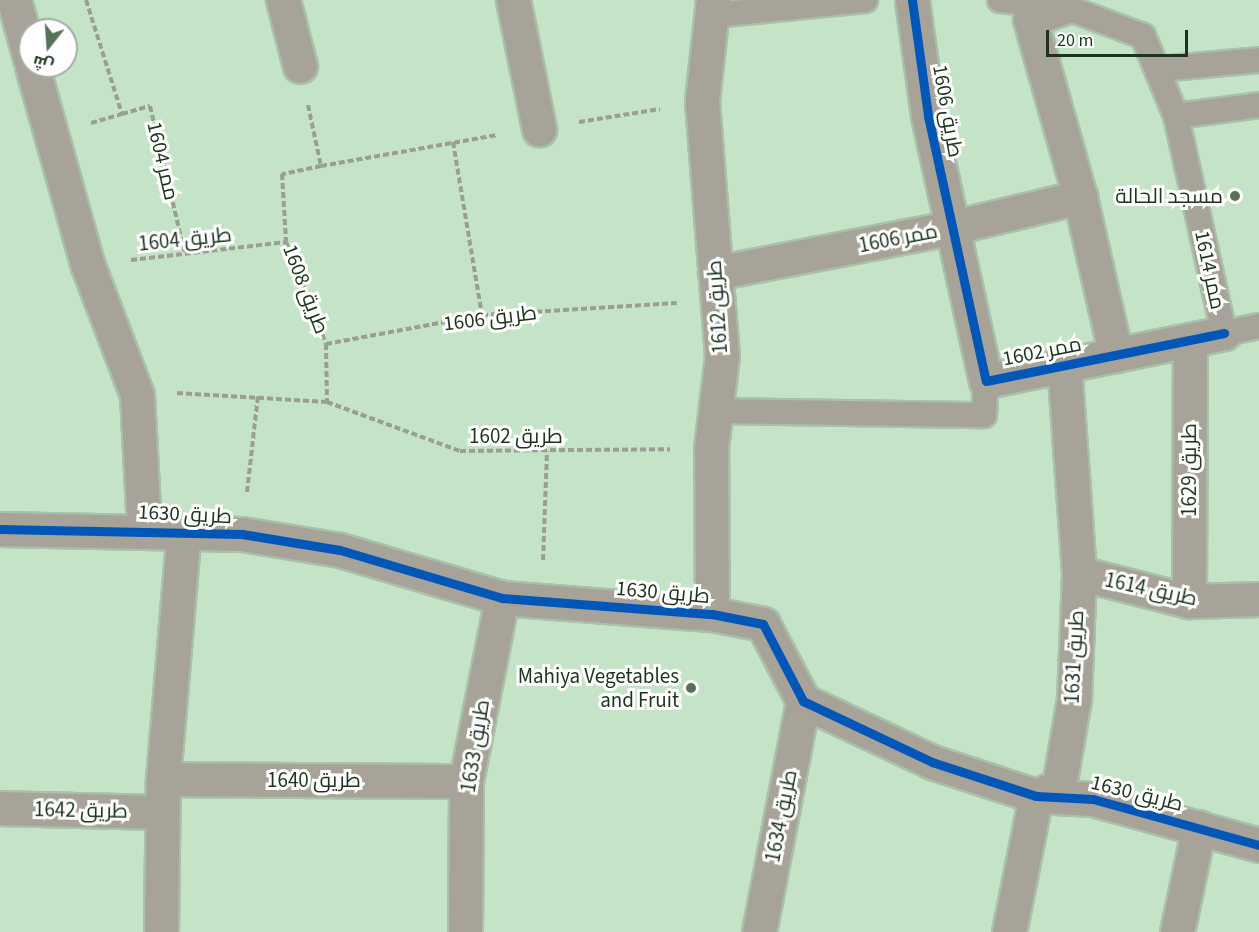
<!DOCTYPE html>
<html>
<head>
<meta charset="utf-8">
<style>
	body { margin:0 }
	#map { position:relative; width:1259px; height:932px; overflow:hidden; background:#c5e3c6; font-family:"Source Sans 3",Cairo,sans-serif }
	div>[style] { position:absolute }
	.path>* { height:4px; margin-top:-2px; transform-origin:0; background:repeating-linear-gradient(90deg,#9b9f93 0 6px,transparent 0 9px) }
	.roads { filter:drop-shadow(2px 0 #a9c1aa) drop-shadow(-2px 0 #a9c1aa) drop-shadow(0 2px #a9c1aa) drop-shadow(0 -2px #a9c1aa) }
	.lane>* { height:24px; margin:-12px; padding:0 12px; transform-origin:12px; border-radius:12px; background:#a8a399 }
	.street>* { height:33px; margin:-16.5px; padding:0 16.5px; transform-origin:16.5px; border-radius:16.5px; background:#a8a399 }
	.cycleway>* { height:9px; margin:-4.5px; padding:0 4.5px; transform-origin:4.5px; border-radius:4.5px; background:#0057b8 }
	.dots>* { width:16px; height:16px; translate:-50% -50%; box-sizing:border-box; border:3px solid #fff; border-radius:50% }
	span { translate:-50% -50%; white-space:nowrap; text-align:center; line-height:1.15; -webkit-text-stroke:6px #fff; paint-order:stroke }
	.street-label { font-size:21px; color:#1d331f }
	.poi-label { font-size:21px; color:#1d331f }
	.right { translate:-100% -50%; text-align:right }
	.north { position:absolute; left:18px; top:18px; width:60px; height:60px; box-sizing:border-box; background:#fff; border:2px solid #a5ada5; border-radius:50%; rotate:197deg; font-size:16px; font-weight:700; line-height:24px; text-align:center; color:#1d331f }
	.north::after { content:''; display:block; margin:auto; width:21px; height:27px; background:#587159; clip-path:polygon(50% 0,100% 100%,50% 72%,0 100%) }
	.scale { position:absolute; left:1046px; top:30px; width:142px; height:27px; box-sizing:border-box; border:3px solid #1d331f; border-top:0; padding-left:8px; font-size:18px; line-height:21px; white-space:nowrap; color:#1d331f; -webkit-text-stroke:4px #fff; paint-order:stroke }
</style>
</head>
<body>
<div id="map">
	<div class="path">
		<i style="left:86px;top:0;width:120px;rotate:72.5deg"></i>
		<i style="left:122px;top:114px;width:29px;rotate:-16deg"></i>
		<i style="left:150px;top:106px;width:152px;rotate:76.7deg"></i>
		<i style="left:308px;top:105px;width:62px;rotate:78deg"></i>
		<i style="left:321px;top:166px;width:40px;rotate:168deg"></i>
		<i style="left:282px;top:174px;width:68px;rotate:86.6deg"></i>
		<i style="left:286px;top:242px;width:110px;rotate:68.6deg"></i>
		<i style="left:326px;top:344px;width:58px;rotate:89deg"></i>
		<i style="left:579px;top:122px;width:82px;rotate:-9.1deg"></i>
		<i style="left:91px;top:123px;width:32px;rotate:-16deg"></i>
		<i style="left:453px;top:142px;width:175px;rotate:80.5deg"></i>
		<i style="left:321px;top:166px;width:179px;rotate:-10deg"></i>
		<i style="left:131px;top:260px;width:156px;rotate:-6.6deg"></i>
		<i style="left:326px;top:344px;width:159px;rotate:-10.5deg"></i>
		<i style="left:482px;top:315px;width:195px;rotate:-3.5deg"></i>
		<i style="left:177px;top:393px;width:150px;rotate:3.4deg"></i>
		<i style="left:327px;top:402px;width:142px;rotate:20.2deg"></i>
		<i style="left:460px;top:451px;width:210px;rotate:-0.5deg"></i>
		<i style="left:247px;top:492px;width:98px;rotate:-83.5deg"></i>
		<i style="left:543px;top:560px;width:109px;rotate:-87.9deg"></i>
	</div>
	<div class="roads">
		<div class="lane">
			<i style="left:1000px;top:0;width:65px;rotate:6.1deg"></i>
			<i style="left:1065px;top:7px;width:83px;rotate:20.4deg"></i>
			<i style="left:1143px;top:36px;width:87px;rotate:67.6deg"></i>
			<i style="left:1176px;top:116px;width:222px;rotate:77.5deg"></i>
			<i style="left:1224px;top:333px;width:36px;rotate:-11deg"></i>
			<i style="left:715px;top:15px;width:151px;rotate:-5.7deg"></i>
			<i style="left:1159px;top:69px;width:100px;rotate:-5.1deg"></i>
			<i style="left:1176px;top:116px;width:84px;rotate:-7.5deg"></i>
			<i style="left:719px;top:411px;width:265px;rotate:0.9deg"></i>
			<i style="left:984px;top:415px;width:34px;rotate:-87deg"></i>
		</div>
		<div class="street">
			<i style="left:14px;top:0;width:60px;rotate:74.6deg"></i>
			<i style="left:283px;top:0;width:68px;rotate:75.6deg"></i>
			<i style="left:513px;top:0;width:132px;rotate:78.6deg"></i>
			<i style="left:912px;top:0;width:117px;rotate:82.1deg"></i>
			<i style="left:928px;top:116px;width:271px;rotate:77.7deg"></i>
			<i style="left:986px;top:381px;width:243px;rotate:-11.4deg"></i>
			<i style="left:1065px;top:7px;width:37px;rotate:161deg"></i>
			<i style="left:1030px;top:19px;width:185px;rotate:74.3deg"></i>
			<i style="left:1080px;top:197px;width:162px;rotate:77.2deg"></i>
			<i style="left:32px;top:66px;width:208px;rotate:74.4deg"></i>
			<i style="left:88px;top:266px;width:138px;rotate:69.2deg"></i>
			<i style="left:137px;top:395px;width:134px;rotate:87deg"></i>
			<i style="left:715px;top:273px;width:243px;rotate:-10.9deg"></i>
			<i style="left:954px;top:227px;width:130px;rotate:-13.4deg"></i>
			<i style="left:0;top:529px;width:242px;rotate:1.2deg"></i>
			<i style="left:242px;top:534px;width:99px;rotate:9.3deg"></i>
			<i style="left:340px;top:550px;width:169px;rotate:16.5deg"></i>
			<i style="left:502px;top:598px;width:211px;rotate:4.4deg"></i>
			<i style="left:712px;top:614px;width:52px;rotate:11.1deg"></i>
			<i style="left:763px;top:624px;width:87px;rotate:62.5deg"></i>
			<i style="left:803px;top:701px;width:143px;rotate:25.3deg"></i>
			<i style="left:932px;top:762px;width:109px;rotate:18.1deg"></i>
			<i style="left:1036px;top:796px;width:57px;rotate:3deg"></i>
			<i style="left:1093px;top:799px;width:172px;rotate:15.5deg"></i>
			<i style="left:1079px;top:573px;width:114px;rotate:14.3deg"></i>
			<i style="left:1189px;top:601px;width:70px;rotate:-1.6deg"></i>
			<i style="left:1189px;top:601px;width:261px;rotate:-89.8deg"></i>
			<i style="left:712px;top:614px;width:166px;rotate:-90.3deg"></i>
			<i style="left:711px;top:448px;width:93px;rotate:-83.2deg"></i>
			<i style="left:722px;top:356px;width:256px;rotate:-94.5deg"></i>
			<i style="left:702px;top:101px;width:102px;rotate:-83.8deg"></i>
			<i style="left:163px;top:779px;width:303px;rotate:0.4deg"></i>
			<i style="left:0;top:808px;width:163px;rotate:1.4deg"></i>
			<i style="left:161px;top:932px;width:153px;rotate:-89.3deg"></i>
			<i style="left:163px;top:779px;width:249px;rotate:-85.2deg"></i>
			<i style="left:465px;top:932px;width:151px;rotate:-89.6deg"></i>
			<i style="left:466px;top:781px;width:187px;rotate:-78.9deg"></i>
			<i style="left:759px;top:932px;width:235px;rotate:-79.2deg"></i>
			<i style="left:1009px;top:932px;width:139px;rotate:-78.8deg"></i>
			<i style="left:1036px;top:796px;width:25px;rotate:-23deg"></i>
			<i style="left:1059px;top:786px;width:88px;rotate:-80.2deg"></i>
			<i style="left:1074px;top:699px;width:126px;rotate:-87.7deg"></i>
			<i style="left:1079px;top:573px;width:209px;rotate:-94.1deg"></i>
			<i style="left:1177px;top:932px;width:107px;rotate:-78.2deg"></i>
		</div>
	</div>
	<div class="cycleway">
		<i style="left:912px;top:0;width:117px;rotate:82.1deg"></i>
		<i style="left:928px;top:116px;width:271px;rotate:77.7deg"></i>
		<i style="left:986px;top:381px;width:243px;rotate:-11.4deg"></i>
		<i style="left:0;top:529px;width:242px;rotate:1.2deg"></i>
		<i style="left:242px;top:534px;width:99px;rotate:9.3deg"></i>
		<i style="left:340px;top:550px;width:169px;rotate:16.5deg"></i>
		<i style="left:502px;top:598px;width:211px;rotate:4.4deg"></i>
		<i style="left:712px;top:614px;width:52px;rotate:11.1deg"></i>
		<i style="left:763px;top:624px;width:87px;rotate:62.5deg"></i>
		<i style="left:803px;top:701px;width:143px;rotate:25.3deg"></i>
		<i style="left:932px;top:762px;width:109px;rotate:18.1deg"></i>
		<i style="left:1036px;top:796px;width:57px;rotate:3deg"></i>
		<i style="left:1093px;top:799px;width:172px;rotate:15.5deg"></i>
	</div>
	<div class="dots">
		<i style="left:1235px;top:196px;background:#587159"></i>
		<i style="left:691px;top:688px;background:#587159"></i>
	</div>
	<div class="street-label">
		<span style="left:948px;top:111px;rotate:80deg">طريق 1606</span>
		<span style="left:163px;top:161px;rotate:77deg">ممر 1604</span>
		<span style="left:898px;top:238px;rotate:-11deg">ممر 1606</span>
		<span style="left:185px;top:239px;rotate:-6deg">طريق 1604</span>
		<span style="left:1210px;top:270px;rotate:78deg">ممر 1614</span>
		<span style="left:306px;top:289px;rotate:69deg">طريق 1608</span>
		<span style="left:717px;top:307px;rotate:-94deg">طريق 1612</span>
		<span style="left:490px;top:318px;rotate:-7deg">طريق 1606</span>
		<span style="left:1042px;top:351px;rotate:-11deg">ممر 1602</span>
		<span style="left:516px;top:436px">طريق 1602</span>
		<span style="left:1189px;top:470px;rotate:-90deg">طريق 1629</span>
		<span style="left:185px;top:514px;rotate:3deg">طريق 1630</span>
		<span style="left:1151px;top:589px;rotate:12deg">طريق 1614</span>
		<span style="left:663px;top:592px;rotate:5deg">طريق 1630</span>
		<span style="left:1074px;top:657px;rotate:-87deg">طريق 1631</span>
		<span style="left:475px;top:746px;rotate:-81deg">طريق 1633</span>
		<span style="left:314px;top:780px">طريق 1640</span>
		<span style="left:1137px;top:793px;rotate:14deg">طريق 1630</span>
		<span style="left:81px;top:810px;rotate:1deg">طريق 1642</span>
		<span style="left:781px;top:816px;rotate:-79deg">طريق 1634</span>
	</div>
	<div class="poi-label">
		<span class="right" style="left:1223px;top:196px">مسجد الحالة</span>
		<span class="right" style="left:679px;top:688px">Mahiya Vegetables<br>and Fruit</span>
	</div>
	<div class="north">ش</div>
	<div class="scale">20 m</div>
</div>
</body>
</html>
